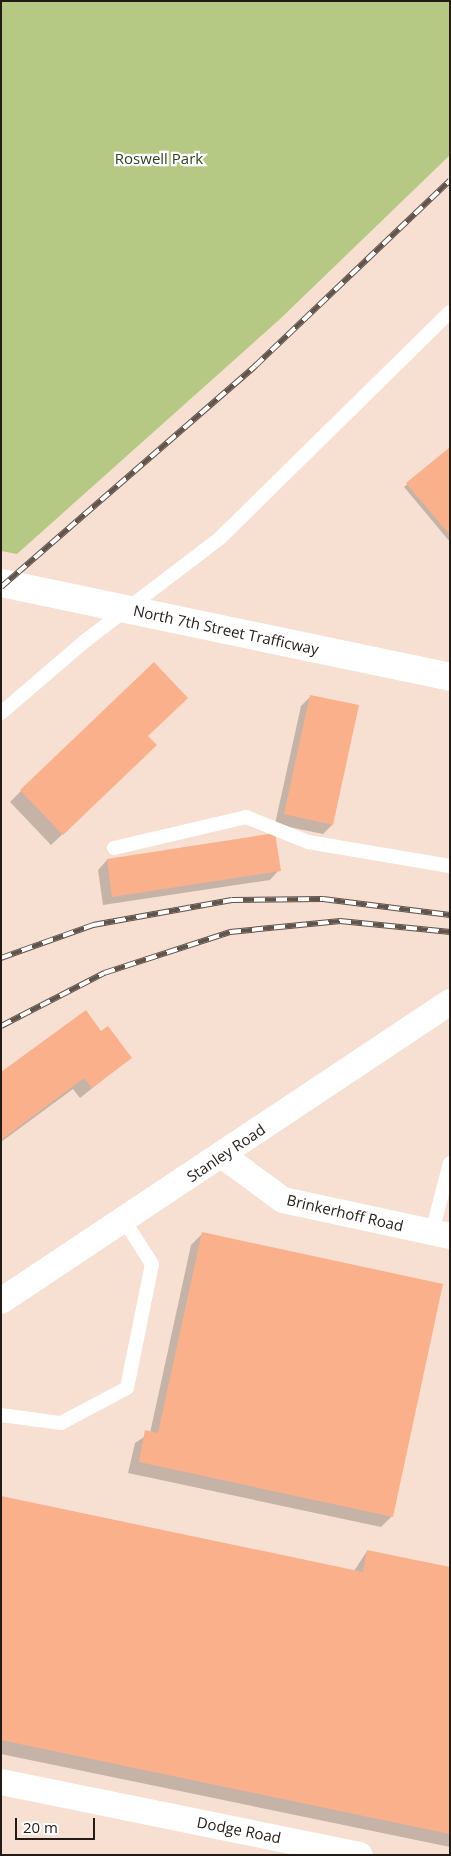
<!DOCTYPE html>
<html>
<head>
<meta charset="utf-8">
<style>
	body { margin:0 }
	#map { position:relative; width:451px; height:1856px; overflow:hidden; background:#f7e0d2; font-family:"Open Sans",sans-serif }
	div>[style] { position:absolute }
	.green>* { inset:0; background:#b5c985 }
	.shadow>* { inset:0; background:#0003 }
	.building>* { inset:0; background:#fab18b }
	.lane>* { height:14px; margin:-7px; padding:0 7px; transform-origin:7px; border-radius:7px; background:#fff }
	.street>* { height:26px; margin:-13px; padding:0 13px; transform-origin:13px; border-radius:13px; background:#fff }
	.primary>* { height:28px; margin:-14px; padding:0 14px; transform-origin:14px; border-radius:14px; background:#fff }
	.rail>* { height:5.5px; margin-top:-2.75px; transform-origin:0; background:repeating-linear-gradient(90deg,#fff 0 11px,#60544c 0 22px); box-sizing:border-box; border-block:1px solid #60544c }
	span { translate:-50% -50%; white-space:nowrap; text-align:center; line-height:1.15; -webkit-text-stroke:4.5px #fff; paint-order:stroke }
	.park-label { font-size:15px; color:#364019 }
	.street-label { font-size:15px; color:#231b16 }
	.frame { position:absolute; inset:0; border:2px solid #231b16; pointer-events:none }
	.scale { position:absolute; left:15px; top:1818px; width:80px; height:22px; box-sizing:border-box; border:2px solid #231b16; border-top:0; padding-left:6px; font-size:15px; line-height:18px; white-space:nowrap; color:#231b16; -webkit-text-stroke:4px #fff; paint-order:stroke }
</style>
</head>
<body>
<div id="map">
	<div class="green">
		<i style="clip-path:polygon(1px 1px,450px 1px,450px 155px,279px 320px,17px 554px,1px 551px)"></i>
	</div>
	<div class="shadow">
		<i style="clip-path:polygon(450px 449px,450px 542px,404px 487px)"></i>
		<i style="clip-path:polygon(311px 696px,332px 825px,323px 834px,275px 824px,301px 706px)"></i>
		<i style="clip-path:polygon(147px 737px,144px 757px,51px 845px,10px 802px,21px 791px)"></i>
		<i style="clip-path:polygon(107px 860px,279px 870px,270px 880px,103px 905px,98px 870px)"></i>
		<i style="clip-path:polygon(101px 1032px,130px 1058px,80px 1098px,73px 1089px,1px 1142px,1px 1074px)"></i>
		<i style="clip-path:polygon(202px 1234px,392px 1516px,381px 1527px,128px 1473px,135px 1443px,150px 1433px,191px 1245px)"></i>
		<i style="clip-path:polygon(1px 1497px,354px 1571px,367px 1551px,450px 1568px,450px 1847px,1px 1754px)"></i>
	</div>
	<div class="building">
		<i style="clip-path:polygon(450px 447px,450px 535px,406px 483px)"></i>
		<i style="clip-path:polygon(154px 662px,188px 698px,148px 736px,157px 745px,63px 835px,20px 790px)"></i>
		<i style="clip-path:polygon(310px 695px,359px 705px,333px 825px,284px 814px)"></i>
		<i style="clip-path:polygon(275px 833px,281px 871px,112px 897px,107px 859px)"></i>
		<i style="clip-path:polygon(86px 1010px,101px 1031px,108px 1026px,132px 1058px,92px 1088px,84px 1078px,1px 1140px,1px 1072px)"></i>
		<i style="clip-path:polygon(202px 1232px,443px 1284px,393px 1517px,139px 1462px,145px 1430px,158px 1433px)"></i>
		<i style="clip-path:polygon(1px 1496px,363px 1572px,367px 1550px,450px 1567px,450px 1834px,1px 1740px)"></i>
	</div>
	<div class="lane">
		<i style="left:1px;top:713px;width:111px;rotate:-40.6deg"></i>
		<i style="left:85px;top:641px;width:170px;rotate:-37.3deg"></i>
		<i style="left:220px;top:538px;width:322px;rotate:-44.5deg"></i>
		<i style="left:114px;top:848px;width:136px;rotate:-13.2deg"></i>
		<i style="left:246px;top:817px;width:67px;rotate:22deg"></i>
		<i style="left:308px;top:842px;width:144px;rotate:9.6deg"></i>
		<i style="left:432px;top:1232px;width:71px;rotate:-75.4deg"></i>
		<i style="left:1px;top:1415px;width:61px;rotate:7.6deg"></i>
		<i style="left:61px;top:1423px;width:75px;rotate:-27.9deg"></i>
		<i style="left:127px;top:1388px;width:126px;rotate:-78.6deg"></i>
		<i style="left:152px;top:1264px;width:52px;rotate:-122.5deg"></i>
	</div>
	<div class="street">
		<i style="left:223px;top:1156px;width:74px;rotate:36.3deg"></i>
		<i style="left:283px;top:1200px;width:171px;rotate:12.2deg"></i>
		<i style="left:1px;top:1301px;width:539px;rotate:-33.66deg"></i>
		<i style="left:1px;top:1782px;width:366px;rotate:11.5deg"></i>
	</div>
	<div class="primary">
		<i style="left:1px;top:583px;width:459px;rotate:11.8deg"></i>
	</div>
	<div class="rail">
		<i style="left:1px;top:587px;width:337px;rotate:-41deg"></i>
		<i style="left:255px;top:366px;width:269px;rotate:-43.6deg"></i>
		<i style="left:1px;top:958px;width:98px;rotate:-19.7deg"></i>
		<i style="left:93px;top:925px;width:141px;rotate:-10.2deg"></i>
		<i style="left:232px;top:900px;width:91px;rotate:-0.6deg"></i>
		<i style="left:323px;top:899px;width:128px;rotate:7.2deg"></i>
		<i style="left:1px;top:1026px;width:116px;rotate:-27.2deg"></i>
		<i style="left:104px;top:973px;width:133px;rotate:-18deg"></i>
		<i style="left:230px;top:932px;width:111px;rotate:-5.7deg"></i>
		<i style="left:340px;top:921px;width:111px;rotate:5.7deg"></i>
	</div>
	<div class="park-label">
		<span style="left:159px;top:159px">Roswell Park</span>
	</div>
	<div class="street-label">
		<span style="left:226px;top:630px;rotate:12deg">North 7th Street Trafficway</span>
		<span style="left:226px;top:1153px;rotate:-34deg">Stanley Road</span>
		<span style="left:345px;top:1213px;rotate:13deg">Brinkerhoff Road</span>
		<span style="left:239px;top:1830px;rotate:11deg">Dodge Road</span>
	</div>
	<div class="frame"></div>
	<div class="scale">20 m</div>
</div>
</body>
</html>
